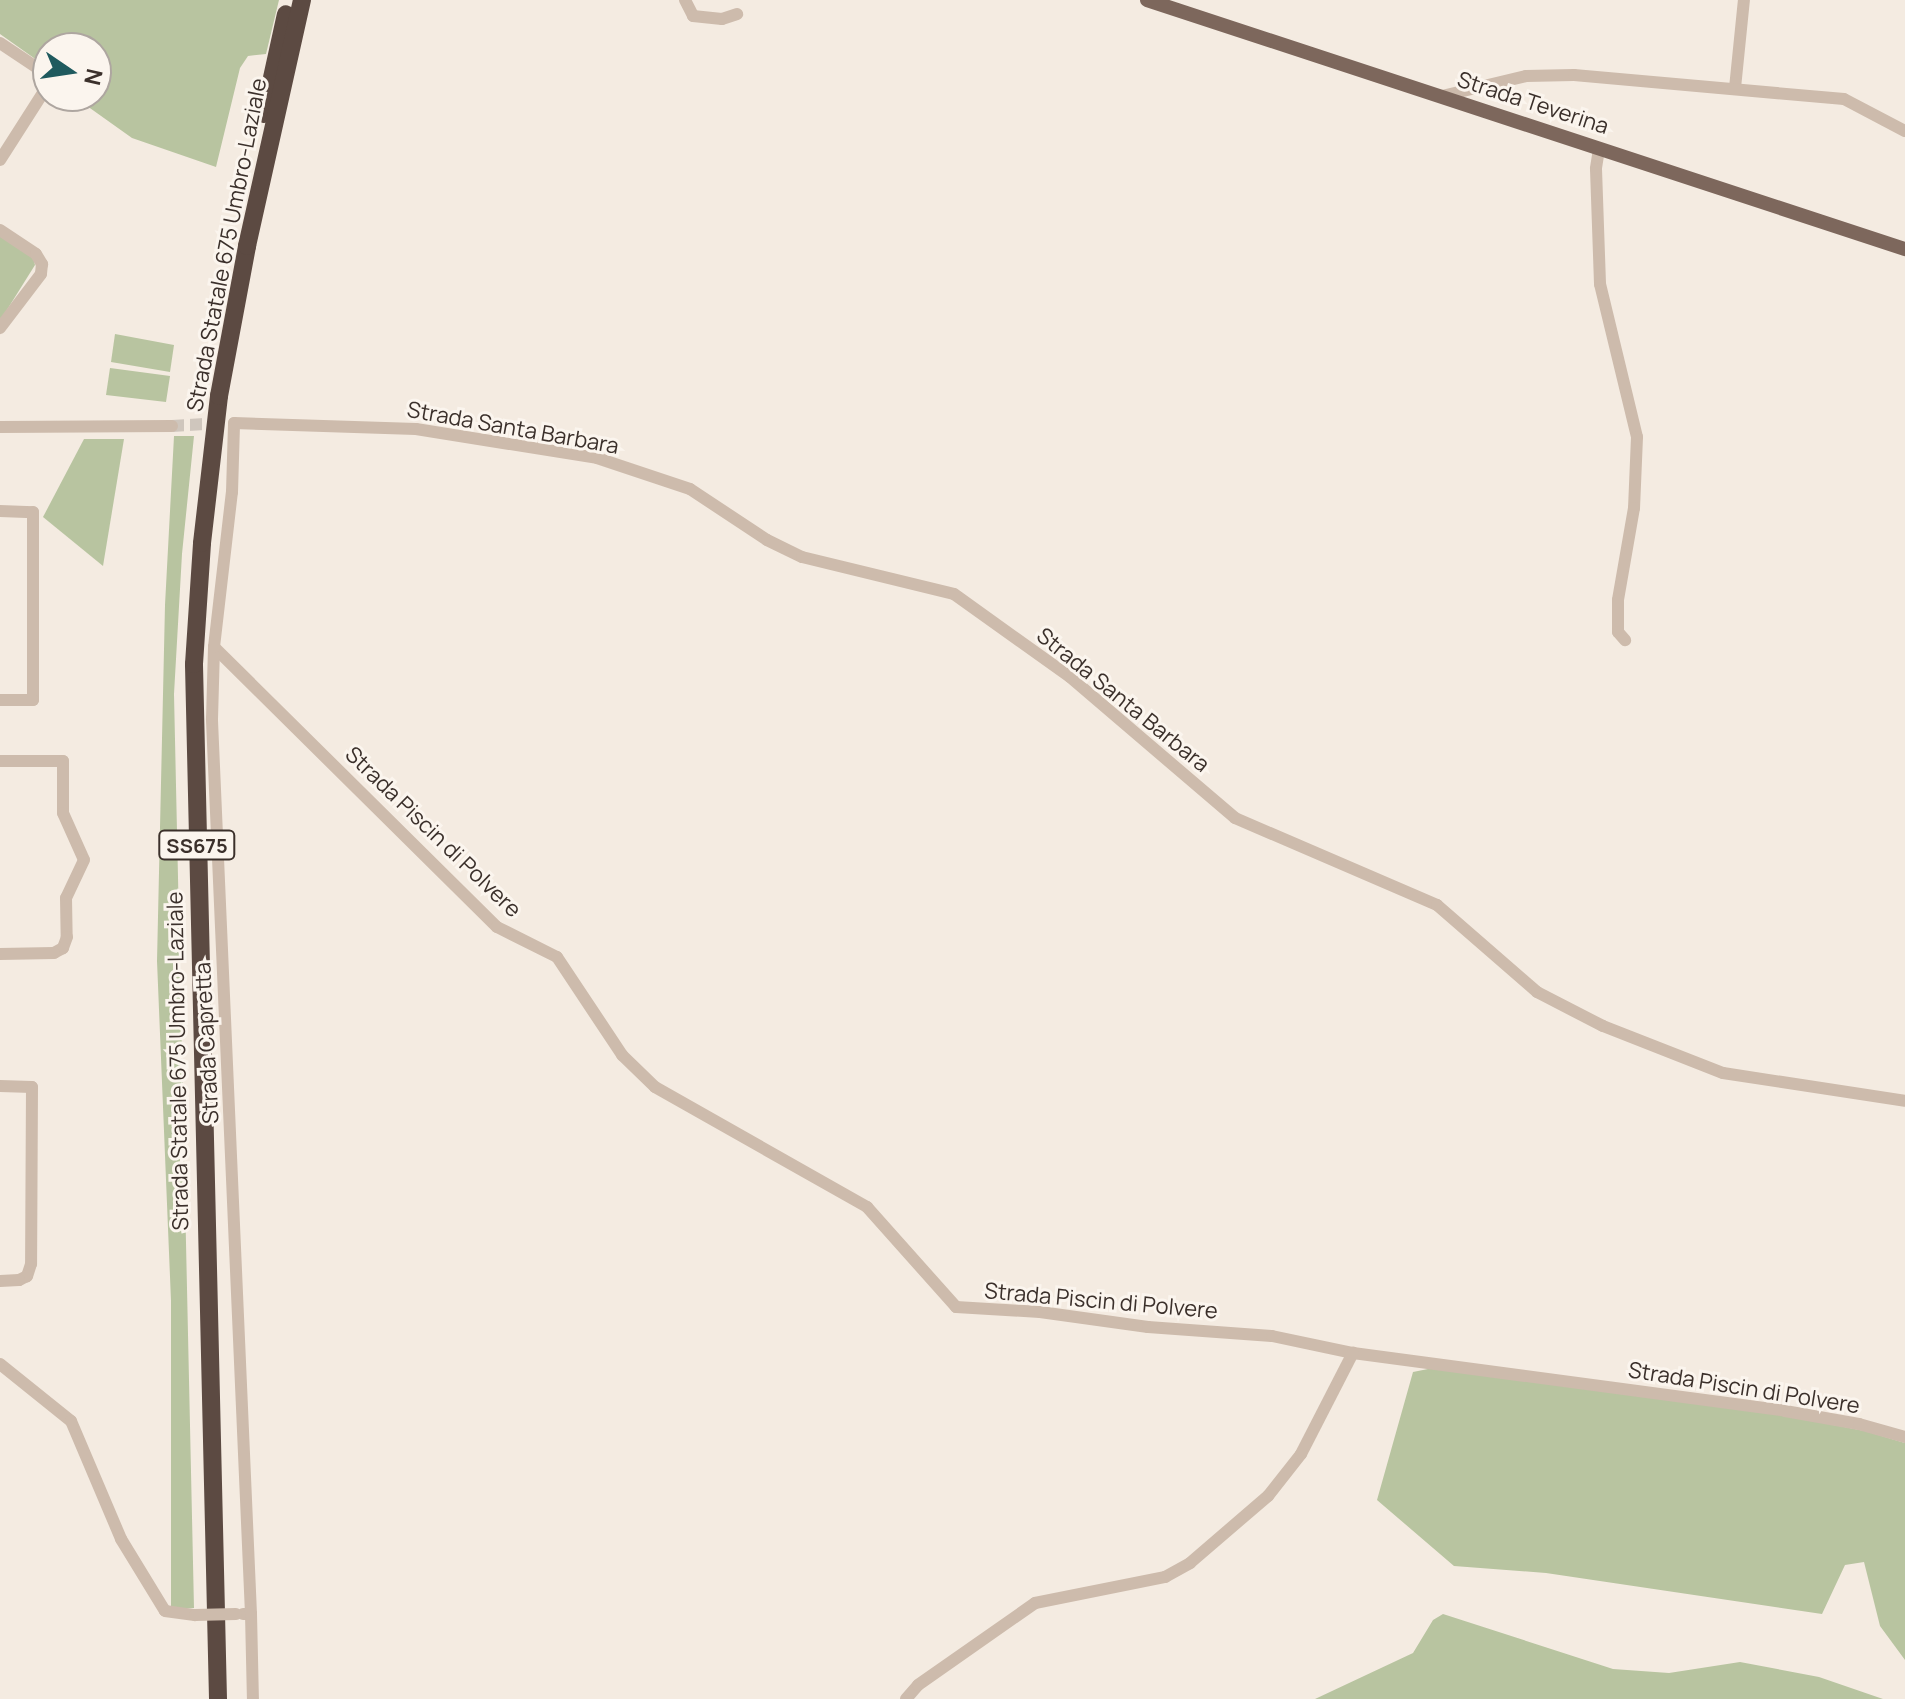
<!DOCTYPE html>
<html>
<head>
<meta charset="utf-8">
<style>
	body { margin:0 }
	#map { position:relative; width:1905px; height:1699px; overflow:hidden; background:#f4ebe1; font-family:Manrope,sans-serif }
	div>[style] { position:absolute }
	.green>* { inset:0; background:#b8c4a0 }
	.minor-tunnel>* { height:12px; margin-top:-6px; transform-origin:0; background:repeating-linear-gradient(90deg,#cfc6bd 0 12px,transparent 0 18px) }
	.minor>* { height:12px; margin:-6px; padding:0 6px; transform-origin:6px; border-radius:6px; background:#cdbbac }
	.major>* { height:14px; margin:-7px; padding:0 7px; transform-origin:7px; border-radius:7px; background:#7d675c }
	.highway>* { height:18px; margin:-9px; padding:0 9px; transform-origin:9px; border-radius:9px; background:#5c4a42 }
	.minor-bridge>* { height:12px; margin:-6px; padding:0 6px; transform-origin:6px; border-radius:6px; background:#cdbbac }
	span { translate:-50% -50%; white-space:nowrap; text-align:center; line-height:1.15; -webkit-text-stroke:6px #fbf5ee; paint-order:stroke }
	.shield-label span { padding:2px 6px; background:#fbf5ee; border:2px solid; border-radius:6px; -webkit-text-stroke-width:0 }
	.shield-label { font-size:20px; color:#3b302b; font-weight:700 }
	.street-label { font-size:22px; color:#3b302b }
	.north { position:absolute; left:32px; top:32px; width:80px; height:80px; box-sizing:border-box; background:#fbf5ee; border:2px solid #aea6a0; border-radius:50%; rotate:103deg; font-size:22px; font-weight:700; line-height:32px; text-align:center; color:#3b302b }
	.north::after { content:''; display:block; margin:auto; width:28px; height:36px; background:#1f5a5e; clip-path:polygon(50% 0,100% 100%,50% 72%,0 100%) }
</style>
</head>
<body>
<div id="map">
	<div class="green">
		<i style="clip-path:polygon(0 0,279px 0,266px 54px,248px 56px,240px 68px,216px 167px,132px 138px,73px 96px,96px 96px,96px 48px,48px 48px,48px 68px,0 34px)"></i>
		<i style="clip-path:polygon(0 236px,33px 257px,35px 265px,0 321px)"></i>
		<i style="clip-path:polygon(115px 334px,174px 345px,170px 372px,111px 362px)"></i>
		<i style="clip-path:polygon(110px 368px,170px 376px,166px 402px,106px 395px)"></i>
		<i style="clip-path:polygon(174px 436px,194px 436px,182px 554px,174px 694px,194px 1608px,179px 1609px,171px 1607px,171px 1301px,157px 961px,165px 605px)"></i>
		<i style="clip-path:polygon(84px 439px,124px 439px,103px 566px,43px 517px)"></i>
		<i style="clip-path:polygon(1433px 1368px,1787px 1416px,1865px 1431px,1905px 1443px,1905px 1660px,1880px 1626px,1864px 1562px,1845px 1565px,1822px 1614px,1546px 1573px,1454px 1566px,1377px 1500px,1413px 1372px)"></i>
		<i style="clip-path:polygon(1443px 1614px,1613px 1669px,1669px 1673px,1740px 1662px,1819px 1677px,1883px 1699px,1315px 1699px,1413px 1653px,1433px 1620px)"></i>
	</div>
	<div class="minor-tunnel">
		<i style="left:172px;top:426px;width:49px;rotate:-3.5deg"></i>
	</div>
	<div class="minor">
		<i style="left:685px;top:0;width:18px;rotate:63deg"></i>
		<i style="left:693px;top:16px;width:29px;rotate:6deg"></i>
		<i style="left:722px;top:19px;width:16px;rotate:-18deg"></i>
		<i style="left:0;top:43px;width:54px;rotate:33.7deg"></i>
		<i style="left:45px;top:73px;width:7px;rotate:63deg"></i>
		<i style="left:48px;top:79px;width:6px;rotate:90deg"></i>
		<i style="left:48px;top:85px;width:89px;rotate:122.6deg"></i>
		<i style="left:1735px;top:88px;width:88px;rotate:-84.2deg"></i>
		<i style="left:1442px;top:96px;width:86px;rotate:-13.4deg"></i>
		<i style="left:1526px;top:76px;width:48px;rotate:-1.2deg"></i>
		<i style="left:1574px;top:75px;width:271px;rotate:5.1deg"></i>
		<i style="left:1844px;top:99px;width:69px;rotate:27.7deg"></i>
		<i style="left:1599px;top:149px;width:20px;rotate:99deg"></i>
		<i style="left:1596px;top:169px;width:115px;rotate:88deg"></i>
		<i style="left:1600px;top:284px;width:157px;rotate:76.4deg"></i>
		<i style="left:1637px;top:437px;width:71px;rotate:92.4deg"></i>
		<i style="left:1634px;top:508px;width:93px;rotate:99.9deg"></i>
		<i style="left:1618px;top:600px;width:32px;rotate:90deg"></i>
		<i style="left:1618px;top:632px;width:11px;rotate:49deg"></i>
		<i style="left:0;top:230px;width:43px;rotate:33.7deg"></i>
		<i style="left:36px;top:254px;width:12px;rotate:59deg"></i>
		<i style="left:42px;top:264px;width:10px;rotate:96deg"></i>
		<i style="left:41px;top:274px;width:68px;rotate:127.2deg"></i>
		<i style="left:0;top:427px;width:172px;rotate:-0.3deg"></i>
		<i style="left:0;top:511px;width:33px;rotate:2deg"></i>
		<i style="left:33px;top:512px;width:188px;rotate:90deg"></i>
		<i style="left:33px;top:700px;width:33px;rotate:180deg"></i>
		<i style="left:214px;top:647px;width:398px;rotate:44.7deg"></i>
		<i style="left:497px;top:927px;width:67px;rotate:26.6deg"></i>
		<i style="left:557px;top:957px;width:118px;rotate:56.4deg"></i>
		<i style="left:622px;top:1055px;width:46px;rotate:44.1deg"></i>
		<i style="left:655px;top:1087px;width:244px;rotate:29.5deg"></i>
		<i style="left:867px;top:1207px;width:134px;rotate:48.3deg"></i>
		<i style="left:956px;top:1307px;width:84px;rotate:3.4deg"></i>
		<i style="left:1040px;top:1312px;width:109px;rotate:7.9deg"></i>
		<i style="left:1148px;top:1327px;width:124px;rotate:4.2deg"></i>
		<i style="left:1272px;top:1336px;width:83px;rotate:11.9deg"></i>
		<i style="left:1353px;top:1353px;width:436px;rotate:7.6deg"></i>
		<i style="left:1785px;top:1411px;width:75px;rotate:10deg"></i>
		<i style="left:1859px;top:1424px;width:48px;rotate:15.8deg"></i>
		<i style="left:0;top:761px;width:63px"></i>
		<i style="left:63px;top:761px;width:52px;rotate:90deg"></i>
		<i style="left:63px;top:813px;width:51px;rotate:65.9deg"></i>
		<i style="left:84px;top:860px;width:42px;rotate:115.3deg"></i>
		<i style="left:66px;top:898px;width:39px;rotate:89deg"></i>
		<i style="left:67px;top:937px;width:12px;rotate:110deg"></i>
		<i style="left:63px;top:948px;width:10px;rotate:151deg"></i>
		<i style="left:54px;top:953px;width:54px;rotate:178.9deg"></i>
		<i style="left:0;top:1086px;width:32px;rotate:2deg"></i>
		<i style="left:32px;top:1087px;width:177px;rotate:90.3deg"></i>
		<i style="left:31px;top:1264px;width:13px;rotate:108deg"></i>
		<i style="left:27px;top:1276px;width:9px;rotate:153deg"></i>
		<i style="left:19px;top:1280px;width:19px;rotate:177deg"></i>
		<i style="left:0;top:1364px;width:91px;rotate:38.8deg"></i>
		<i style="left:71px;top:1421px;width:128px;rotate:67deg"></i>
		<i style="left:121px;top:1539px;width:84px;rotate:58.6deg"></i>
		<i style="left:165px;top:1611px;width:30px;rotate:8deg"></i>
		<i style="left:243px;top:1614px;width:8px"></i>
		<i style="left:251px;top:1614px;width:85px;rotate:88.7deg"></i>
		<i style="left:251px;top:1614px;width:896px;rotate:-92.5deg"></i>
		<i style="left:212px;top:719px;width:72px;rotate:-88.4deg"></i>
		<i style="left:214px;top:647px;width:156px;rotate:-83.4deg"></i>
		<i style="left:232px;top:492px;width:69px;rotate:-88.3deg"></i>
		<i style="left:234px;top:423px;width:182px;rotate:1.9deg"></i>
		<i style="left:416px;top:429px;width:183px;rotate:9.1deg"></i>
		<i style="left:597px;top:458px;width:98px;rotate:18.4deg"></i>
		<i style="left:690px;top:489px;width:92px;rotate:33.5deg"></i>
		<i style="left:767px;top:540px;width:39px;rotate:26deg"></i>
		<i style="left:802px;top:557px;width:156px;rotate:13.7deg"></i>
		<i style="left:954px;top:594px;width:143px;rotate:35.6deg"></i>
		<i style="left:1070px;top:677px;width:217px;rotate:40.5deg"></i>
		<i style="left:1235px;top:818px;width:220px;rotate:23.3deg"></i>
		<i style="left:1437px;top:905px;width:133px;rotate:41deg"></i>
		<i style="left:1537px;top:992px;width:74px;rotate:27.3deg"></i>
		<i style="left:1603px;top:1026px;width:129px;rotate:21.4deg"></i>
		<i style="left:1723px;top:1073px;width:184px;rotate:8.7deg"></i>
		<i style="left:906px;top:1699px;width:18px;rotate:-49deg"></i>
		<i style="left:918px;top:1685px;width:143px;rotate:-35deg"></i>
		<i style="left:1035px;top:1603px;width:133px;rotate:-11.3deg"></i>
		<i style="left:1165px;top:1577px;width:29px;rotate:-29deg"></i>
		<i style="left:1190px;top:1563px;width:103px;rotate:-40.7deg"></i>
		<i style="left:1268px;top:1496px;width:53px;rotate:-51.8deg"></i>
		<i style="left:1301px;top:1454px;width:114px;rotate:-62.8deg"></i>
	</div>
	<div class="major">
		<i style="left:1147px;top:0;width:798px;rotate:18.19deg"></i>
	</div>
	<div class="highway">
		<i style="left:264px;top:114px;width:102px;rotate:-77.6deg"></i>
		<i style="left:218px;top:1699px;width:1035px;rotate:-91.33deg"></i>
		<i style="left:194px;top:664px;width:121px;rotate:-86.2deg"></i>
		<i style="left:202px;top:543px;width:148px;rotate:-83.4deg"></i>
		<i style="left:219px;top:396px;width:153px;rotate:-79.4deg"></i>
		<i style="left:247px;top:246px;width:252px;rotate:-77.4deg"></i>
	</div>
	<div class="minor-bridge">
		<i style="left:195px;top:1615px;width:41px;rotate:-1.4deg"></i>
	</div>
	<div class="shield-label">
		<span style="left:197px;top:845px">SS675</span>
	</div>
	<div class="street-label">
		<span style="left:1533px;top:103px;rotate:18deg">Strada Teverina</span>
		<span style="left:227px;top:245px;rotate:-79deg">Strada Statale 675 Umbro-Laziale</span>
		<span style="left:513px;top:428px;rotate:10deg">Strada Santa Barbara</span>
		<span style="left:1123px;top:700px;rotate:39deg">Strada Santa Barbara</span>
		<span style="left:433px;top:832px;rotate:44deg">Strada Piscin di Polvere</span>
		<span style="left:207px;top:1043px;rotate:-93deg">Strada Capretta</span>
		<span style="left:178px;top:1061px;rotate:-91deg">Strada Statale 675 Umbro-Laziale</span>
		<span style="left:1101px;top:1301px;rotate:5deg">Strada Piscin di Polvere</span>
		<span style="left:1744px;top:1388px;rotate:9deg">Strada Piscin di Polvere</span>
	</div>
	<div class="north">N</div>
</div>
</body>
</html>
